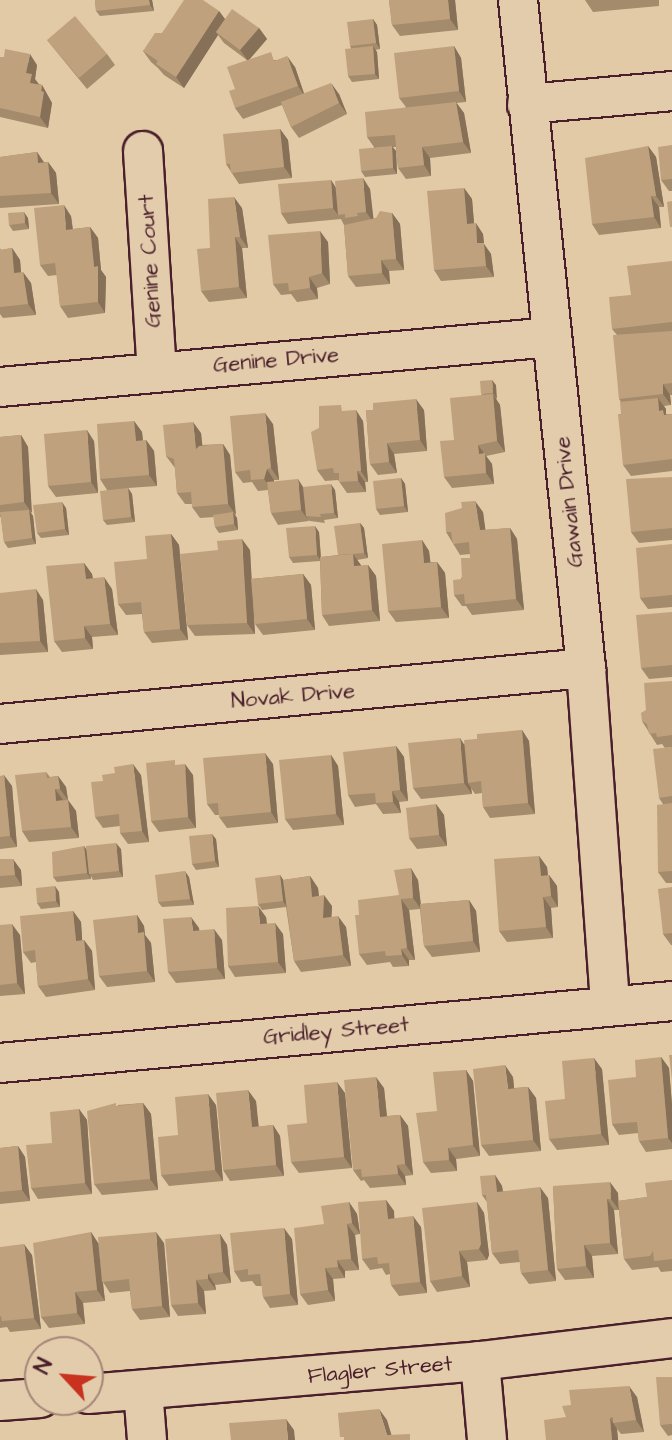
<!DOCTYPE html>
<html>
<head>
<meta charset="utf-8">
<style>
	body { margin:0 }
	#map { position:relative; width:672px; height:1440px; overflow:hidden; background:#e2caa7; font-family:"Architects Daughter",sans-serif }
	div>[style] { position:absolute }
	.roads { filter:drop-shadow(2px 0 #4a1f2b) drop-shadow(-2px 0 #4a1f2b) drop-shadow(0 2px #4a1f2b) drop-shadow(0 -2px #4a1f2b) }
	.minor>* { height:38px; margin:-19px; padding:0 19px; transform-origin:19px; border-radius:19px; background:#e3ccac }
	.wall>* { inset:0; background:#a48b6c }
	.shaded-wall>* { inset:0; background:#867158 }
	.building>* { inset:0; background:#bfa27d }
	span { translate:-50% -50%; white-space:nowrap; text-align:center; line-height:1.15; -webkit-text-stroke:6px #e3ccac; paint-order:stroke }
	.street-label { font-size:22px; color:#4a1f2b }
	.north { position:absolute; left:24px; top:1336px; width:80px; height:80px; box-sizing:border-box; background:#e3ccac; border:2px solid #a68778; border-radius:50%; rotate:296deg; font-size:22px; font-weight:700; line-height:32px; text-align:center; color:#4a1f2b }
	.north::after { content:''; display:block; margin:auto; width:28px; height:36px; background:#c8321e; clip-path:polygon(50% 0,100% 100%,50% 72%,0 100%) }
</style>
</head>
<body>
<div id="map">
	<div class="roads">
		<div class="minor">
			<i style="left:518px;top:0;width:671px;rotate:84.19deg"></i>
			<i style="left:586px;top:668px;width:338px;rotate:85.9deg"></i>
			<i style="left:527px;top:104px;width:146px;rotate:-5.1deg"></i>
			<i style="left:143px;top:151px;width:220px;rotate:86.4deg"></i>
			<i style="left:0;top:387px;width:554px;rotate:-5.18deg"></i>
			<i style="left:0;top:724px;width:589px;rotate:-5.46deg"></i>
			<i style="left:0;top:1063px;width:675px;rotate:-5.27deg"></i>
			<i style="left:480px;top:1361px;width:79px;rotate:84.9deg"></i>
			<i style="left:143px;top:1390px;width:50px;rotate:85.4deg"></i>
			<i style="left:88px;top:1394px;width:393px;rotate:-4.8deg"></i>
			<i style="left:480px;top:1361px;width:193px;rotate:-6.8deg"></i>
			<i style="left:0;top:1401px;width:40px;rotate:-4.3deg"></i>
		</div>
	</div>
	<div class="wall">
		<i style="clip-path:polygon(95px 0,152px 0,154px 11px,100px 16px,96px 11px)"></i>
		<i style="clip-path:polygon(389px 0,455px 0,458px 30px,400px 36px,392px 25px)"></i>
		<i style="clip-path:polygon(585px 0,659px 0,659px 6px,593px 12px)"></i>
		<i style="clip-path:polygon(219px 11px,225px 19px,259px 28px,267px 39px,249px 60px,277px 60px,295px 67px,304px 93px,339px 94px,347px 114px,299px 138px,291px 127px,282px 105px,243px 119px,235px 108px,235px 89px,247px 60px,224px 43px,218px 35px,184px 88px,164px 75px,158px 68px,151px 62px,143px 51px,162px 33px)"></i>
		<i style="clip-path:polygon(373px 19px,377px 25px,380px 49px,375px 50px,377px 52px,379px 79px,352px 82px,348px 76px,351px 48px,350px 46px)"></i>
		<i style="clip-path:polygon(47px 40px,107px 54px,115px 65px,87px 89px)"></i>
		<i style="clip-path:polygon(454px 46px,461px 58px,466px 102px,456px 103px,464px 113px,471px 153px,430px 158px,431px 176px,406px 179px,398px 168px,396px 147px,392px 147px,396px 151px,397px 174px,365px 177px,361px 171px,374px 147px,367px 137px,406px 107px,399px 98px)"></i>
		<i style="clip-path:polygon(0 57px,37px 65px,35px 79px,39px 84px,42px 85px,52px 103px,48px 128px,0 117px)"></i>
		<i style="clip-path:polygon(280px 129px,288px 140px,292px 178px,239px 184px,226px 164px)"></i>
		<i style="clip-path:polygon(672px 145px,672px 191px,669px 191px,661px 180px)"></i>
		<i style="clip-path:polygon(648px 146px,656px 157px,664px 207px,659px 207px,661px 228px,599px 235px,592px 224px)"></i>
		<i style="clip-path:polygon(37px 152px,44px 162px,48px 162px,56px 173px,59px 204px,0 208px,0 157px)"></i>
		<i style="clip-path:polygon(331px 180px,335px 187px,370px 189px,373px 219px,392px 213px,400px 224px,404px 270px,389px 271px,390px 284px,356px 287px,348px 276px,344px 225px,341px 219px,288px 224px,281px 213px)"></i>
		<i style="clip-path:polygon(464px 188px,472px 199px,474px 223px,483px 234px,484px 244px,491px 254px,494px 277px,441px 281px,434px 270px)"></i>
		<i style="clip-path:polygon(242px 208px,248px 248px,242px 248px,247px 298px,209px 302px,201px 291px,210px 248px)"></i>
		<i style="clip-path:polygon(71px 216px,73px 229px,90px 227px,98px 238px,101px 270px,106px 277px,105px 313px,68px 318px,60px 306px,57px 275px,48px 276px,40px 265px)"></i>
		<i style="clip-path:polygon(28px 218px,29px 229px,13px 231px,9px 225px)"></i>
		<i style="clip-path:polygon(328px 242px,330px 284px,317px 288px,318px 299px,297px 302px,291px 294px,281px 295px,273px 284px)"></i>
		<i style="clip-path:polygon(0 248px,1px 250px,12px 248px,20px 260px,21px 272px,31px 283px,36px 315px,3px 318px,0 314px)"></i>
		<i style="clip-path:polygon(672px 261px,672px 395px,670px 395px,671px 405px,664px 406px,666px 409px,666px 414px,672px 414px,672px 471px,631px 476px,623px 465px,621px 402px,619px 399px,617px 335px,612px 329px)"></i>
		<i style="clip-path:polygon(496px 385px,496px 399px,500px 405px,505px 452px,486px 456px,492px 464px,494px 484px,452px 488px,444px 477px,454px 440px,481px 395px)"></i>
		<i style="clip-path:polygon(366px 410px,424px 410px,427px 451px,394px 454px,397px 473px,378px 475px,370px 464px)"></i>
		<i style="clip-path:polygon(345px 411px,363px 421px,368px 482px,365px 482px,366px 492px,347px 493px,338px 480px,325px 481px,317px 470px)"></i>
		<i style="clip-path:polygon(134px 421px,142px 432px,143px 441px,146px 440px,154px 451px,157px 486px,128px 488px,132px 494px,135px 522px,107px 525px,103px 520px,107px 490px,100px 479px)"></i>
		<i style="clip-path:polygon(273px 424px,279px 480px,274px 480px,274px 482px,303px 487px,335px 490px,338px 518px,324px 520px,325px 523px,310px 521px,308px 520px,309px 521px,278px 525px,271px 513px,268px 490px,258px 491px,252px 482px,243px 483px,235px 472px)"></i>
		<i style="clip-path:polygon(201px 433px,202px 445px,223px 444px,230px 455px,235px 515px,237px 518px,238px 530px,219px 533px,215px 527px,214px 517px,200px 518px,192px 507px,192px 504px,185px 504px,177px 493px,175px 468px,166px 456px)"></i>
		<i style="clip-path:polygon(21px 435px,28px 447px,31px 513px,33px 516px,36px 544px,8px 548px,4px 542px,1px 517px,0 517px,0 437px)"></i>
		<i style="clip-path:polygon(94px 441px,98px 493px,56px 497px,48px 486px)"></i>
		<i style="clip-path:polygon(672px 477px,672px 540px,639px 543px,631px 532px)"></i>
		<i style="clip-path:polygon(401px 478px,405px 484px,408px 512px,380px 515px,376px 509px)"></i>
		<i style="clip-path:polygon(66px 508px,69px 535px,41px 538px,37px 533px)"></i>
		<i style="clip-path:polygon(483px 512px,485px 530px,510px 528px,517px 539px,524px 610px,472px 615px,466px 606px,462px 606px,454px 595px,470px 558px,470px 554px,460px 555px,446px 532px)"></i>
		<i style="clip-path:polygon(360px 523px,364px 528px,368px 558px,357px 560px,361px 566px,368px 565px,376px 576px,380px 621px,329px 626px,322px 615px,320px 561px,293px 563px,289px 557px,319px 532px,321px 557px,338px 555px)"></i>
		<i style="clip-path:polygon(171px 534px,179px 545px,188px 640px,152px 643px,144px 632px,142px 614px,126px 615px,118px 604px,147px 559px)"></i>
		<i style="clip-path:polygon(422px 540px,429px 551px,430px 562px,437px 562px,445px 573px,449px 618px,396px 622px,388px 611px)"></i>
		<i style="clip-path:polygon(672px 544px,672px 607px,648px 609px,640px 598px)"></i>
		<i style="clip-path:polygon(250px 550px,251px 579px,303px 574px,311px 585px,315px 630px,263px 635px,255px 624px,252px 591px,255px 634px,195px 636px,187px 625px)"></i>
		<i style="clip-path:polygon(84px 563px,92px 574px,93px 578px,112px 589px,118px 635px,92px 637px,93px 649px,62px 652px,54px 641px)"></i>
		<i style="clip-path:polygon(0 593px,43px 600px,48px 652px,0 655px)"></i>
		<i style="clip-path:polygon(672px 612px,672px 677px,649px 679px,641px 668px)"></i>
		<i style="clip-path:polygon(672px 681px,672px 747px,665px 748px,662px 744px,657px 745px,642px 721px,646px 710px)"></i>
		<i style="clip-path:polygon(522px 730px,529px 741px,535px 814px,490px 818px,483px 807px,482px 793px,475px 794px,471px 788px,472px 794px,421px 799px,413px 788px,464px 744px,477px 739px)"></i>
		<i style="clip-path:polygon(396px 746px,404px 757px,408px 801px,399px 802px,401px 813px,383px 814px,376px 804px,355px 807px,348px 795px)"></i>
		<i style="clip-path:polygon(672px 747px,672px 883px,666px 883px,658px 872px,663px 804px,659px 798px)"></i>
		<i style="clip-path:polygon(331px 755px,338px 766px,344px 825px,293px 830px,285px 819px)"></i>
		<i style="clip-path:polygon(273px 764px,278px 823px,227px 828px,219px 817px,219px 815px,215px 815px,207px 804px)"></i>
		<i style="clip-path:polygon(178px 765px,193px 775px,196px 828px,159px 832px,151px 821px)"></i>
		<i style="clip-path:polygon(46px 772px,50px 777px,58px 776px,66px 787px,68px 800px,76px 811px,79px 838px,29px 842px,22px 831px)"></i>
		<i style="clip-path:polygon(141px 775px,149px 842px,128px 844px,120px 833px,120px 826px,103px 828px,95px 817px)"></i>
		<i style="clip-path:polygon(0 776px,12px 786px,17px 847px,0 849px)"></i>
		<i style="clip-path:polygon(436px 804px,444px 815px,447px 846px,417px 849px,409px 838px)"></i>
		<i style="clip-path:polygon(216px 839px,219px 867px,196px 870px,192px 864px)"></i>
		<i style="clip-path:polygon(84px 846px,87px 850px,121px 849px,123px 877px,93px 880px,91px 876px,91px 879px,57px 882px,53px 877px)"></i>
		<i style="clip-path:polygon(539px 856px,547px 867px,548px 875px,549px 875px,557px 886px,558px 907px,551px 908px,553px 938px,507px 942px,499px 931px)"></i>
		<i style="clip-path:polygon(0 859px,21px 870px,22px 886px,0 888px)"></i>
		<i style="clip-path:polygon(280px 875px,283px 880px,310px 876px,318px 888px,319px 896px,332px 906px,331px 917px,346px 927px,351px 966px,301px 972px,294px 961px,286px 907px,262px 910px,258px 904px)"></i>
		<i style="clip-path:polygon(189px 877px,194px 905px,162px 907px,158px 902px)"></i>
		<i style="clip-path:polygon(418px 880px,421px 904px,469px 900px,476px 911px,480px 952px,432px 957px,424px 946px,420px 909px,409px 910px,415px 960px,409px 960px,409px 966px,393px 967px,390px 962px,367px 965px,359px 954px,399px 895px)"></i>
		<i style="clip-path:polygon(672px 887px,672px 945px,671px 945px,663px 934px)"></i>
		<i style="clip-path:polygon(59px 892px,60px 907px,41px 909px,37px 903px)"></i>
		<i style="clip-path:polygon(73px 911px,81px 922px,82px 940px,84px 940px,92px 951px,95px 990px,46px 997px,38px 986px,36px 962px,31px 963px,23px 952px)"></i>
		<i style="clip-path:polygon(137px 915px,144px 926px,145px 935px,151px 943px,155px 982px,107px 987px,99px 976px)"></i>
		<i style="clip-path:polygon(266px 917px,267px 924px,283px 934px,286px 973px,235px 977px,228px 966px)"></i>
		<i style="clip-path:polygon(0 925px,20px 935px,25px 994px,0 996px)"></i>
		<i style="clip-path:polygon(199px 928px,199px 930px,222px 940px,225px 979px,176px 983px,168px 972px)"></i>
		<i style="clip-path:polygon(661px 1057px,669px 1068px,672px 1105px,672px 1149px,646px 1152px,639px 1141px,638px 1133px,619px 1135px,612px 1124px,636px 1077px)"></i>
		<i style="clip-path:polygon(602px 1069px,609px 1145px,557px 1150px,549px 1139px,565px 1099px)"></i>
		<i style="clip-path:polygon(466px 1070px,473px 1081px,480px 1156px,456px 1159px,457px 1171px,431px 1173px,423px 1162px,437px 1111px)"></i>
		<i style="clip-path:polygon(513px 1077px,514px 1088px,528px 1087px,536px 1098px,541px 1151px,489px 1156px,481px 1145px)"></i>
		<i style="clip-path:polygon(384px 1088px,387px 1116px,400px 1115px,408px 1126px,413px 1175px,405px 1176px,406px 1185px,370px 1188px,364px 1180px,361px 1181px,353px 1170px)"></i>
		<i style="clip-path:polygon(345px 1093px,352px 1168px,299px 1173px,291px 1162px,307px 1123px)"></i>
		<i style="clip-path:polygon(256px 1101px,258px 1127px,273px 1125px,280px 1136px,284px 1176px,230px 1181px,223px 1170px)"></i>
		<i style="clip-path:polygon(143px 1103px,151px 1114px,158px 1190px,102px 1195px,94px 1184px,118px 1105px)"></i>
		<i style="clip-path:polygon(216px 1105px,223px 1181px,169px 1186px,161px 1175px,178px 1135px)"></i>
		<i style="clip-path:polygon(79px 1109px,87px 1120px,92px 1194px,38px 1199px,31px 1188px,52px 1143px)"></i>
		<i style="clip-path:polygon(18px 1146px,25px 1157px,30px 1201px,0 1204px,0 1148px)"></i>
		<i style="clip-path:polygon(495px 1175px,502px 1186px,503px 1191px,548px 1198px,556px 1281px,529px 1284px,521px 1273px,520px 1262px,500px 1264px,492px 1253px,487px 1202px,482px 1195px)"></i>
		<i style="clip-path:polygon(672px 1180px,672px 1271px,661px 1272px,658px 1267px,632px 1270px,624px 1259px,619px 1210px,614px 1210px,618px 1254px,592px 1256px,594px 1278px,565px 1280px,557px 1269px,553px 1186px,618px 1193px,618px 1201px,647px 1197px)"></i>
		<i style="clip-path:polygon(386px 1200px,394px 1211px,394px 1218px,421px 1227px,427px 1293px,399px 1296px,391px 1285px,390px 1274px,386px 1275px,382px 1268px,370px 1270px,362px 1259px)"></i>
		<i style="clip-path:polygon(349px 1202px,357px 1214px,360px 1234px,355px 1235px,359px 1270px,345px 1271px,345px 1278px,333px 1279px,335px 1301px,308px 1305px,300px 1294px,324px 1224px)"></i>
		<i style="clip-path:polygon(477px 1202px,484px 1213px,489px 1255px,487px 1260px,467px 1262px,470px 1287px,437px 1292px,430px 1281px)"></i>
		<i style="clip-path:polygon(91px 1232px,98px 1243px,164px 1243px,170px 1317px,140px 1320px,132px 1309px,130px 1291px,110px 1293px,103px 1282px,105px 1301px,83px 1303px,85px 1324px,49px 1328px,41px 1317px)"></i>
		<i style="clip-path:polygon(220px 1234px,227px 1245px,231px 1283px,215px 1285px,216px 1290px,204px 1291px,206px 1314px,178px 1316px,171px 1305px)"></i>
		<i style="clip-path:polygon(292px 1239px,298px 1305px,270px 1308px,263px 1297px,262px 1286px,256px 1286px,252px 1281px,241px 1282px,234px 1271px)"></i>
		<i style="clip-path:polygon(0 1247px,32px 1255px,41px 1329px,10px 1332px,7px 1327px,0 1328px)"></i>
		<i style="clip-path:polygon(672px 1377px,672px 1435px,668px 1436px,660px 1425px)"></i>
		<i style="clip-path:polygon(637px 1397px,644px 1432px,621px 1434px,617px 1429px,618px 1440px,546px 1440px,566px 1417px)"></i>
	</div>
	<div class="shaded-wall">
		<i style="clip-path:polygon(149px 0,152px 0,154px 11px,150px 5px)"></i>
		<i style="clip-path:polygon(448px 0,455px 0,458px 30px,450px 19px)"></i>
		<i style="clip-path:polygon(219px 11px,227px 22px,216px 32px,218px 35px,184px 88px,176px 77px)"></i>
		<i style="clip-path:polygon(373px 19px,377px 25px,380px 49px,376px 43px)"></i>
		<i style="clip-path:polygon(259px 28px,267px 39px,248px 61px,240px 50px)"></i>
		<i style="clip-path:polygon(373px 46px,377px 52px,379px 79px,375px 74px)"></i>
		<i style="clip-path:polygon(454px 46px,461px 58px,466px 102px,459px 91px)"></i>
		<i style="clip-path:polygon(30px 54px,37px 65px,35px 79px,39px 85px,30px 83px,26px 73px)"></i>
		<i style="clip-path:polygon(287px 56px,295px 67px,305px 97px,298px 86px)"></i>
		<i style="clip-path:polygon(331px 83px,339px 94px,347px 114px,339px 103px)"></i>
		<i style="clip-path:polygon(42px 85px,52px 103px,48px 128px,40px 117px)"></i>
		<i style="clip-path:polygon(456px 102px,464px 113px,471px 153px,463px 142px)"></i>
		<i style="clip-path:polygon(280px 129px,288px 140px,292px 178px,284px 167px)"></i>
		<i style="clip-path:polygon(392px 146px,396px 151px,397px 174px,393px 168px)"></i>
		<i style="clip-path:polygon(648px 146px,656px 157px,664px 207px,656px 196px)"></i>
		<i style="clip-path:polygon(422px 147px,430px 158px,431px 176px,424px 165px)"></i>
		<i style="clip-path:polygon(37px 152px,44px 163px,38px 163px)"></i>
		<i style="clip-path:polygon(48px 162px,56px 173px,59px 204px,51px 193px)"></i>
		<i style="clip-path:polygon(363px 178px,370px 189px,374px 223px,366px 212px)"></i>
		<i style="clip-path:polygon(331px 180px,338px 191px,338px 215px,333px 208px)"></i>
		<i style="clip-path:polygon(464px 188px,472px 199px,475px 235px,467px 224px)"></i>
		<i style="clip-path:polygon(651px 196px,659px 207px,661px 228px,654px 217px)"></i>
		<i style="clip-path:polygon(234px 197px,242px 208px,248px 248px,240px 237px)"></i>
		<i style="clip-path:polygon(64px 205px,71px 216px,74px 241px,66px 230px)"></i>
		<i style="clip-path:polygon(24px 212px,28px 218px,29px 229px,25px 223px)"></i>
		<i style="clip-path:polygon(392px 213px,400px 224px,404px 270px,396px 259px)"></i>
		<i style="clip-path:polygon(476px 223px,483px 234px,484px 244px,491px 254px,494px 277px,486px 266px,477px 243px)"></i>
		<i style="clip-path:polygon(90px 227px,98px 238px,101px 270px,106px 277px,105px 313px,98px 302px)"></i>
		<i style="clip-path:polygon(320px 231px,328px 242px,330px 284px,322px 273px)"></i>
		<i style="clip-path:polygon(235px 237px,242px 248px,247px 298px,239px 287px)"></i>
		<i style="clip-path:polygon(12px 248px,20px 260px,22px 284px,14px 273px)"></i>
		<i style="clip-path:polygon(381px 260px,389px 271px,390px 284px,382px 273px)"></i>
		<i style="clip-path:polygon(23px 272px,31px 283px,36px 315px,28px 304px)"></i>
		<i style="clip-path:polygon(309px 277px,317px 288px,318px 299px,310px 288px)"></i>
		<i style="clip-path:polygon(492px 380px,496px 385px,497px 399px,493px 393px)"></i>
		<i style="clip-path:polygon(663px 384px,670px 395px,671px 405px,663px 394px)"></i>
		<i style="clip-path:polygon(493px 394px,500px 405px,505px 452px,497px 441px)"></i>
		<i style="clip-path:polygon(658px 398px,666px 409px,666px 415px,671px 421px,659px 411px)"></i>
		<i style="clip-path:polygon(416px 399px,424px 410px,427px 451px,420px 440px)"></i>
		<i style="clip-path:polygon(356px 410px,363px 421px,368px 482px,361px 471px)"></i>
		<i style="clip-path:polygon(265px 413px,273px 424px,279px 480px,271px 468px)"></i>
		<i style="clip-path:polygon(134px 421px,142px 432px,144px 452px,136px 441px)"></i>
		<i style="clip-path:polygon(193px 422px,201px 433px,204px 460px,196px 449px)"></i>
		<i style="clip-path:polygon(87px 430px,94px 441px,98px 493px,91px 482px)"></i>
		<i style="clip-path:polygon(21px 435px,28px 447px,32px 513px,24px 502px)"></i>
		<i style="clip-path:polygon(146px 440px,154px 451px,157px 486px,149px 475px)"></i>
		<i style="clip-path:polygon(387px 443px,394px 454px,397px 473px,389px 462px)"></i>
		<i style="clip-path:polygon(223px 444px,230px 455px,236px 515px,228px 504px)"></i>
		<i style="clip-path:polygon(478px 445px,492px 464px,494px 484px,486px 473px,479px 454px)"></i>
		<i style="clip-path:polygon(267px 469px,274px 480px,272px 490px,264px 479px)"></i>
		<i style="clip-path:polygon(357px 471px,365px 482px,366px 492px,358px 481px)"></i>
		<i style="clip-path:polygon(401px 478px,405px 484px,408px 512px,404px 506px)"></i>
		<i style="clip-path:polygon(298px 479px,305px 490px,306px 516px,309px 521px,301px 510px)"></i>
		<i style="clip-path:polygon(331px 484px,335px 490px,338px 518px,334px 513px)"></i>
		<i style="clip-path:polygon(128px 488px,132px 494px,135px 522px,131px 517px)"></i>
		<i style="clip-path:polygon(475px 501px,483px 512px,487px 541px,480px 530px)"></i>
		<i style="clip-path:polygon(62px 502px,66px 508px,69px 535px,65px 529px)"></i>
		<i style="clip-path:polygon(29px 510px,33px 516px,36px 544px,32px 538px)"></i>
		<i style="clip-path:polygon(233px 512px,237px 518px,238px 530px,234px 524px)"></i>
		<i style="clip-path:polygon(360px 523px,364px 528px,368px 558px,364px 553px)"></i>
		<i style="clip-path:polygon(315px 526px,319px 532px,321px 561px,317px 555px)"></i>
		<i style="clip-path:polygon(510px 528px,517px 539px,524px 610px,516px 599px)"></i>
		<i style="clip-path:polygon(171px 534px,179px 545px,188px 640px,180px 629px)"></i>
		<i style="clip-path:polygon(242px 539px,250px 550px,255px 634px,247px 623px)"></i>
		<i style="clip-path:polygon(422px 540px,429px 551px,432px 574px,424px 563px)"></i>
		<i style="clip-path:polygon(353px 554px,361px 565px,362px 578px,354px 566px)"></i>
		<i style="clip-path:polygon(437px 562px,445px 573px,449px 618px,441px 607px)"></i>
		<i style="clip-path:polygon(84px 563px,92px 574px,94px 590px,86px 579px)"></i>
		<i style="clip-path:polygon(368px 565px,376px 576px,380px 621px,372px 610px)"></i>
		<i style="clip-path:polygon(303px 574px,311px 585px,315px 630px,307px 619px)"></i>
		<i style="clip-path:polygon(104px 577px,112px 589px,118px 635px,110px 624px)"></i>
		<i style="clip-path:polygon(36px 589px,43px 600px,48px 652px,40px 641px)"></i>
		<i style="clip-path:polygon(84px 626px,92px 637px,93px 649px,85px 638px)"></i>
		<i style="clip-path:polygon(522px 730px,529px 741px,535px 814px,528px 803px)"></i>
		<i style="clip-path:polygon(460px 738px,467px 749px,468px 783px,471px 788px,472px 794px,464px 783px)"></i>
		<i style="clip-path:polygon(396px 746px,404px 757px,408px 801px,400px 790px)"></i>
		<i style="clip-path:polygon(265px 753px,273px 764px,278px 823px,271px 812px)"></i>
		<i style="clip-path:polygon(331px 755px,338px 766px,344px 825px,336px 814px)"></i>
		<i style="clip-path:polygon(133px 764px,141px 775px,149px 842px,142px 831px)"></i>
		<i style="clip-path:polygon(185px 764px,193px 775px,196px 828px,188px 817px)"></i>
		<i style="clip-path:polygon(4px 775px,12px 786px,17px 847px,10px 836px)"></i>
		<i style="clip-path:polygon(58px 776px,66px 787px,68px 800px,60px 789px)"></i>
		<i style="clip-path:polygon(55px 789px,63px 800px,56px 801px)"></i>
		<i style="clip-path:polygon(392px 791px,399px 802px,401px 813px,393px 802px)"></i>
		<i style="clip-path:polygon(68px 800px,76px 811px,79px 838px,71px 827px)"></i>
		<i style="clip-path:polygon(436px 804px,444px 815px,447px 846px,439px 835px)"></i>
		<i style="clip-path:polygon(212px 834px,216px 839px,219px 867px,215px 861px)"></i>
		<i style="clip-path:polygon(116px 843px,121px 849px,123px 877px,119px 871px)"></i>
		<i style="clip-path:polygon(84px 846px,88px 852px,89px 874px,91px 879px,87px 873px)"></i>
		<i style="clip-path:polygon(539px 856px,547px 867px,549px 887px,541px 876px)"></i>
		<i style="clip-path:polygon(13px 859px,21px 870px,22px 886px,15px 875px)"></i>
		<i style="clip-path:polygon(411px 868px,418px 880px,421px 909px,413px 898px)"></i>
		<i style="clip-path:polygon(185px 871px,189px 877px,194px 905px,190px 899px)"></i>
		<i style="clip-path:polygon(280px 875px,284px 881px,287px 907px,283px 901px)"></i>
		<i style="clip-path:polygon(549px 875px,557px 886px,558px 907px,551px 896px)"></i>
		<i style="clip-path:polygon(310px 876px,318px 888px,320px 908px,312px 897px)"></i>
		<i style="clip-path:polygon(55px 886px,59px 892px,60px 907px,56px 901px)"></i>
		<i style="clip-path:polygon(324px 895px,332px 906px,331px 929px,323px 918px)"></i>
		<i style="clip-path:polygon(543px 897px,551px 908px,553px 938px,546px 927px)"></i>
		<i style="clip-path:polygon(401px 899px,409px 910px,415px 960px,407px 948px)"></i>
		<i style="clip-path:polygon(469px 900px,476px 911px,480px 952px,473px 941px)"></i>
		<i style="clip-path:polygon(258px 906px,266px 917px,268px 935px,260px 924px)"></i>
		<i style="clip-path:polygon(73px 911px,81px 922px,83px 952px,76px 941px)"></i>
		<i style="clip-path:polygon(137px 915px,144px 926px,145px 935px,151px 943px,155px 982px,147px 971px,138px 933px)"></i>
		<i style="clip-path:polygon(338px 916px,346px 927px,351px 966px,343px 955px)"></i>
		<i style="clip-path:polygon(191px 917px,199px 928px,201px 942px,193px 931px)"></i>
		<i style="clip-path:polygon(275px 923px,283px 934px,286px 973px,278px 962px)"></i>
		<i style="clip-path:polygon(12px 924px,20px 935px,25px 994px,17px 983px)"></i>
		<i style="clip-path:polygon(214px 929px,222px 940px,225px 979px,217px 968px)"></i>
		<i style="clip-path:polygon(84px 940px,92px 951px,95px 990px,88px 979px)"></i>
		<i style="clip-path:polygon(401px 949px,409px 960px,409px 966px,402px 955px)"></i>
		<i style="clip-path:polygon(661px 1057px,669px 1068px,672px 1105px,672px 1143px,668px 1138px)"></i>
		<i style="clip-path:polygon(594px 1058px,602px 1069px,609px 1145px,601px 1134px)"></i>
		<i style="clip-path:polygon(505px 1065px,513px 1077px,515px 1100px,508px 1089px)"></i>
		<i style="clip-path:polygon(466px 1070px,473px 1081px,480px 1156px,473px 1145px)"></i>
		<i style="clip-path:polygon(376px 1077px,384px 1088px,388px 1128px,380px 1117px)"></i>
		<i style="clip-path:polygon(337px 1082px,345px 1093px,352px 1168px,344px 1157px)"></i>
		<i style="clip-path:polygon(528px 1087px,536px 1098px,541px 1151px,533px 1140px)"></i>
		<i style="clip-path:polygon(248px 1090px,256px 1101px,260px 1138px,252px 1127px)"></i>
		<i style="clip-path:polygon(208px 1094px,216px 1105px,223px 1181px,215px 1170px)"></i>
		<i style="clip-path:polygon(143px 1103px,151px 1114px,158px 1190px,150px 1179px)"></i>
		<i style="clip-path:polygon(79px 1109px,87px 1120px,92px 1194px,85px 1183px)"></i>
		<i style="clip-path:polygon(400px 1115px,408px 1126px,413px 1175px,405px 1164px)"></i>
		<i style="clip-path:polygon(273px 1125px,280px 1136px,284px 1176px,276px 1165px)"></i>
		<i style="clip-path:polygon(18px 1146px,25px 1157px,30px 1201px,22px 1190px)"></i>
		<i style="clip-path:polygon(448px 1148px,456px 1159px,457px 1171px,449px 1160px)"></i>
		<i style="clip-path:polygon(397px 1165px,405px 1176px,406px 1185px,398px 1174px)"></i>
		<i style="clip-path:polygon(495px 1175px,502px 1186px,504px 1203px,497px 1192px)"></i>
		<i style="clip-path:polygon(610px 1182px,618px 1193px,619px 1210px,611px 1199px)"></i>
		<i style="clip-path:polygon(540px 1187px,548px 1198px,556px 1281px,548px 1270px)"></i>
		<i style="clip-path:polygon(607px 1199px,614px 1210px,618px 1254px,610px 1243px)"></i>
		<i style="clip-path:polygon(386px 1200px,394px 1211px,395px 1230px,388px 1219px)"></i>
		<i style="clip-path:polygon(349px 1202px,357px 1214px,360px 1234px,352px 1223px)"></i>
		<i style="clip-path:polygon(477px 1202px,484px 1213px,489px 1255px,487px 1260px,479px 1249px)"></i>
		<i style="clip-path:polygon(413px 1216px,421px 1227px,427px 1293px,420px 1282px)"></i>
		<i style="clip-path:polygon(347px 1224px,355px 1235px,359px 1270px,351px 1259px)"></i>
		<i style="clip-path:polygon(284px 1228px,292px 1239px,298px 1305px,290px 1294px)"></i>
		<i style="clip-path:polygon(91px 1232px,98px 1243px,105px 1301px,97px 1290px)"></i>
		<i style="clip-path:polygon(156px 1232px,164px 1243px,170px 1317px,162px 1306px)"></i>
		<i style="clip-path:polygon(220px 1234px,227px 1245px,231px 1283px,223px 1272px)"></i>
		<i style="clip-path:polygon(24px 1244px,32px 1255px,41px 1329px,34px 1318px)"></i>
		<i style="clip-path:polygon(584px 1245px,592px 1256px,594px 1278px,586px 1266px)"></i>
		<i style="clip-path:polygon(459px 1251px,467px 1262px,470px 1287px,462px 1276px)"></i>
		<i style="clip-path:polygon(337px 1260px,345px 1271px,345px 1278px,338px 1267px)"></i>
		<i style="clip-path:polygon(325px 1268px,333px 1279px,335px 1301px,328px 1290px)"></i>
		<i style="clip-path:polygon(208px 1274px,215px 1285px,216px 1290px,208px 1279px)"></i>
		<i style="clip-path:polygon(196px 1280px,204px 1291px,206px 1314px,198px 1303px)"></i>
		<i style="clip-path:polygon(75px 1292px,83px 1303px,85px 1324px,77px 1313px)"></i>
		<i style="clip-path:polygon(629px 1386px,637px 1397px,644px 1432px,636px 1420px)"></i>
		<i style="clip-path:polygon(379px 1409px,387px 1420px,393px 1440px,387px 1435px)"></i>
		<i style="clip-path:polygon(610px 1418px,617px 1429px,618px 1440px,612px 1440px)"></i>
		<i style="clip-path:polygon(286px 1419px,294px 1430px,295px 1440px,288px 1440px)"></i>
	</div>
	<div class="building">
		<i style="clip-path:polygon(95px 0,149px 0,150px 5px,96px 11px)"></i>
		<i style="clip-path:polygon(184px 0,203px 0,219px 11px,176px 77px,156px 64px,158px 61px,143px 51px,155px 33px,162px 33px)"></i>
		<i style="clip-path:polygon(389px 0,448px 0,450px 19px,392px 25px)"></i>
		<i style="clip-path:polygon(232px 9px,259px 28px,240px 50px,216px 32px)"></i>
		<i style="clip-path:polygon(75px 16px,107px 54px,79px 78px,47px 40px)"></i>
		<i style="clip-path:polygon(373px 19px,376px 43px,350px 46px,347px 22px)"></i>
		<i style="clip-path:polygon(373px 46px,375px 74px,348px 76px,345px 49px)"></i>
		<i style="clip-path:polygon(454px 46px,459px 91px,399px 98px,394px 53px)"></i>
		<i style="clip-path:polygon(5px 49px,30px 54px,26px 73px,32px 74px,30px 83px,42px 85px,41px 91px,44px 92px,40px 117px,0 108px,0 57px,4px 57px)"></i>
		<i style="clip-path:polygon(271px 52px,274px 61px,287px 56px,298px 86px,235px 108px,229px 91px,235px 89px,227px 67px)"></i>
		<i style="clip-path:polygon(331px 83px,339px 103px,291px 127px,281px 102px)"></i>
		<i style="clip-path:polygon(456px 102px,463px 142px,422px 147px,424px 165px,398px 168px,395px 135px,367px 137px,365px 112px)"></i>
		<i style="clip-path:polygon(280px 129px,284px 167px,231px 173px,230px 164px,226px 164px,223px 134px)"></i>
		<i style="clip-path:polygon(672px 145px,672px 179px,661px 180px,658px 147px)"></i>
		<i style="clip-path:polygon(392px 146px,393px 168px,361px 171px,359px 149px)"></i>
		<i style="clip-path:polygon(648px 146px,656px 196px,651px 196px,654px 217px,592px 224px,585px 158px)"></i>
		<i style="clip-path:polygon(37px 152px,38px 163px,48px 162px,51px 193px,0 196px,0 157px)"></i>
		<i style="clip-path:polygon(363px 178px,366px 212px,357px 213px,358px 216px,345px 218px,345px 214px,338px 215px,335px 181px)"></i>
		<i style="clip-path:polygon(331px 180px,333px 208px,281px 213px,278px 184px)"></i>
		<i style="clip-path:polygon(464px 188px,467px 224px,476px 223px,477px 243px,484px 243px,486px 266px,434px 270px,427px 191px)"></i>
		<i style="clip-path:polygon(234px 197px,240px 237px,235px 237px,239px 287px,201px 291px,197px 249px,210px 248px,208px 199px)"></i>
		<i style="clip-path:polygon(672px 201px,672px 227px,670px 227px,667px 202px)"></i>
		<i style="clip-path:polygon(64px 205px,66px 230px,90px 227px,94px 267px,98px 266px,98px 302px,60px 306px,55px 263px,40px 265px,34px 208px)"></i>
		<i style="clip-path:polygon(380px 211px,392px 213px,396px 259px,381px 260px,382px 273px,348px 276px,344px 225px,376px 218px)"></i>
		<i style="clip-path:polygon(24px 212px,25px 223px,9px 225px,8px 213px)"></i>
		<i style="clip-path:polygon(320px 231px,322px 273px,309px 277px,310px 288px,289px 291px,288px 283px,273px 284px,268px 235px)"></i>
		<i style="clip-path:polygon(12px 248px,14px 273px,23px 272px,28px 304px,0 307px,0 250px)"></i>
		<i style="clip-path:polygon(672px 261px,672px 322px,612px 329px,609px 297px,631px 295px,627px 266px)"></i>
		<i style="clip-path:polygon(672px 331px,672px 383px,663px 384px,663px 394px,619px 399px,613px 335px)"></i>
		<i style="clip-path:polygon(492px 380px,493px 393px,481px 394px,480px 381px)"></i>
		<i style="clip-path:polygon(493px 394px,497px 441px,478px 445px,479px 454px,485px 453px,486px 473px,444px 477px,440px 441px,454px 440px,450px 398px)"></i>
		<i style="clip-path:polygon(658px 398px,659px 411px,663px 410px,664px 415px,672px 414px,672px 459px,623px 465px,618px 414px,621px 414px,620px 402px)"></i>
		<i style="clip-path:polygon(416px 399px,420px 440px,387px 443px,389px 462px,370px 464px,366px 410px,373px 410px,373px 403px)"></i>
		<i style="clip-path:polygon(341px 405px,342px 411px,356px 410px,361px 471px,357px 471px,358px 481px,339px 482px,339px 473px,334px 473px,333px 468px,317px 470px,311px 432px,319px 428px,319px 406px)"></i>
		<i style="clip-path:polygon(265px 413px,271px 468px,267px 469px,264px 479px,251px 480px,250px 470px,235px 472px,230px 416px)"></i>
		<i style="clip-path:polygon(134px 421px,136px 441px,146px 440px,149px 475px,100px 479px,97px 424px)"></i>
		<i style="clip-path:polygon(193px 422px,196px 449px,199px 446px,223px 444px,228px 504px,192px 507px,191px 492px,177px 493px,174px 459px,166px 456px,163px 425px)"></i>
		<i style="clip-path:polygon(87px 430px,91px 482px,48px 486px,44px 434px)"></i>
		<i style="clip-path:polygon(21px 435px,24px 502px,0 505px,0 437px)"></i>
		<i style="clip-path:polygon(672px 477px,672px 528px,631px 532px,626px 479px)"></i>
		<i style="clip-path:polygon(401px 478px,404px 506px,376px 509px,373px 481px)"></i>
		<i style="clip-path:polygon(298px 479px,301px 510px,271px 513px,267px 482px)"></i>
		<i style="clip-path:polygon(331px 484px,334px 513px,320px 514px,321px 517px,306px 516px,303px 487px)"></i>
		<i style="clip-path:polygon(128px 488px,131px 517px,103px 520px,100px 491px)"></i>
		<i style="clip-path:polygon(475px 501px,480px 530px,510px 528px,516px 599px,465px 604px,464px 594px,454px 595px,453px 580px,462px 579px,461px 558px,470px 558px,469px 542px,453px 544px,451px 532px,446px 532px,445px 513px,462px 508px,461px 502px)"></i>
		<i style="clip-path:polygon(62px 502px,65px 529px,37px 533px,33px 505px)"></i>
		<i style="clip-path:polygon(29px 510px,32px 538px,4px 542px,0 512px)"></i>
		<i style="clip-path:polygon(233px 512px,234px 524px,215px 527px,213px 515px)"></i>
		<i style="clip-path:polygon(360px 523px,364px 553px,338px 555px,334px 526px)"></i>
		<i style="clip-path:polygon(315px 526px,317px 555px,289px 557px,286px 528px)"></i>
		<i style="clip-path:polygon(171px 534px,180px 629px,144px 632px,141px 602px,118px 604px,114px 562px,147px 559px,145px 536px)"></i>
		<i style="clip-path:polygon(242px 539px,247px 623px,187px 625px,180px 554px,218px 550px,217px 541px)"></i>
		<i style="clip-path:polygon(422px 540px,424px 563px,437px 562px,441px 607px,388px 611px,382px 544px)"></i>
		<i style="clip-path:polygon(672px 544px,672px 595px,640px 598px,636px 548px)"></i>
		<i style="clip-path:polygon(353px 554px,354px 566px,368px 565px,372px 610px,322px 615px,320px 557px)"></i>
		<i style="clip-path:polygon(84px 563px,86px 579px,104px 577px,110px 624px,84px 626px,85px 638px,54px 641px,46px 566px)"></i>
		<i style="clip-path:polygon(303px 574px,307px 619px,255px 624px,251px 579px)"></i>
		<i style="clip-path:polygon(36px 589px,40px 641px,0 643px,0 593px)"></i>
		<i style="clip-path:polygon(672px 612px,672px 665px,641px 668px,636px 615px)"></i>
		<i style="clip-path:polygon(672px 681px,672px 735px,657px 737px,656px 733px,649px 734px,647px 724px,642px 721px,641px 713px,646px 710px,644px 683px)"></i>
		<i style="clip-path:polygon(522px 730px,528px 803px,483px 807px,481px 781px,468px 783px,464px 740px,477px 739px,477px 734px)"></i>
		<i style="clip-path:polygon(460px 738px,464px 783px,413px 788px,408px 743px)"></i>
		<i style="clip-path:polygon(396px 746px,400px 790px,392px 791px,393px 802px,376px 803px,375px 793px,348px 795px,343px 752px)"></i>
		<i style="clip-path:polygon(672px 747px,672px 796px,659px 798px,653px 749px)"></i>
		<i style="clip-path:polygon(265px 753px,271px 812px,219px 817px,218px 803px,207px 804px,203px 758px)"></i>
		<i style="clip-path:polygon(331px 755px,336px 814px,285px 819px,279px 760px)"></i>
		<i style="clip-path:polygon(175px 760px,175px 765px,185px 764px,188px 817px,151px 821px,146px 763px)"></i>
		<i style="clip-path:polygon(133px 764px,142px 831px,120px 833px,119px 814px,95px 817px,91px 782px,103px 781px,102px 775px,115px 773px,114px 767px)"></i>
		<i style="clip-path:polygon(46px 772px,47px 778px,58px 776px,60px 789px,55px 789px,56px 801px,68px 800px,71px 827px,22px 831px,15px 775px)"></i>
		<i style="clip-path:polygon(4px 775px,10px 836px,0 837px,0 776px)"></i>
		<i style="clip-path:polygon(672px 803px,672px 871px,658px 872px,657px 805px)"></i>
		<i style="clip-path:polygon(436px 804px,439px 835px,409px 838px,406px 808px)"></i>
		<i style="clip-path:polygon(212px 834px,215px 861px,192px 864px,189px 836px)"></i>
		<i style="clip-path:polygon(116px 843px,119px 871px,89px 874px,86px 846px)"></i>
		<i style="clip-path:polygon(84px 846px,87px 873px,53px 877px,52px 852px)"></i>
		<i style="clip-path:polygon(539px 856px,541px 876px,549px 875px,551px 896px,543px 897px,546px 927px,499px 931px,494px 859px)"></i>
		<i style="clip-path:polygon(0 859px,13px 859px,15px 875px,0 876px)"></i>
		<i style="clip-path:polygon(411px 868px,413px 898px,401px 899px,407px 948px,401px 949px,402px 955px,386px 956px,385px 951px,359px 954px,355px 915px,359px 915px,358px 900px,399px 895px,394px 870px)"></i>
		<i style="clip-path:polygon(185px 871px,190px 899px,158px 902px,155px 875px)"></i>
		<i style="clip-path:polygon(280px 875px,283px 901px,258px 904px,255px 878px)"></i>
		<i style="clip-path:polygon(310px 876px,312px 897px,324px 895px,323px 918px,338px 916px,343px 955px,294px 961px,283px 880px)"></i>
		<i style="clip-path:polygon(55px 886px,56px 901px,37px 903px,36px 888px)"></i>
		<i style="clip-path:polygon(672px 887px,672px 933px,663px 934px,658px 889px)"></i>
		<i style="clip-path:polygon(469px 900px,473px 941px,424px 946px,420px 904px)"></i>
		<i style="clip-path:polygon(258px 906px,260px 924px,275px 923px,278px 962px,228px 966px,226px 908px)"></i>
		<i style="clip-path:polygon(73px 911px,76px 941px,84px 940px,88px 979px,38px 986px,35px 950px,23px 952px,20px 916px)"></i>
		<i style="clip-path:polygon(137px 915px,138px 933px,144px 932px,147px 971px,99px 976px,93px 920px)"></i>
		<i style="clip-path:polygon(191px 917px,193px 931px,214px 929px,217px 968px,168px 972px,163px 919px)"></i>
		<i style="clip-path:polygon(12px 924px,17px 983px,0 985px,0 925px)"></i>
		<i style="clip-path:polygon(669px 1055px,672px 1055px,672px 1080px)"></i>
		<i style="clip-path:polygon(661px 1057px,668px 1138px,639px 1141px,637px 1122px,612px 1124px,608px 1080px,636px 1077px,635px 1060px)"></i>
		<i style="clip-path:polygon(594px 1058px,601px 1134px,549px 1139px,545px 1101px,565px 1099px,562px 1061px)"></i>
		<i style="clip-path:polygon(505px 1065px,508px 1089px,528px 1087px,533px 1140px,481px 1145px,473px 1069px)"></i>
		<i style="clip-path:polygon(466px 1070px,473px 1145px,448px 1148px,449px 1160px,423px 1162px,416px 1113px,437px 1111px,433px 1072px)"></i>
		<i style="clip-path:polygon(376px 1077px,380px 1117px,400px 1115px,405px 1164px,397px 1165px,398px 1174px,362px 1177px,361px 1169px,353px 1170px,344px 1080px)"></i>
		<i style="clip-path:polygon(337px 1082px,344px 1157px,291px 1162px,287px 1125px,307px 1123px,304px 1085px)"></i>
		<i style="clip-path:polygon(248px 1090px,252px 1127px,273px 1125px,276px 1165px,223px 1170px,216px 1093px)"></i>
		<i style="clip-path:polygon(208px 1094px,215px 1170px,161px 1175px,158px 1137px,178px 1135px,175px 1097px)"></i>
		<i style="clip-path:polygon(116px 1103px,116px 1106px,143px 1103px,150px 1179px,94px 1184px,87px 1111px)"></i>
		<i style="clip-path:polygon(79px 1109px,85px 1183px,31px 1188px,26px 1145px,52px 1143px,50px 1112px)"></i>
		<i style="clip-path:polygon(18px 1146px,22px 1190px,0 1192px,0 1148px)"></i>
		<i style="clip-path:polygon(495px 1175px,497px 1192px,540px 1187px,548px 1270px,521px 1273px,518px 1250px,492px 1253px,486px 1195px,482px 1195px,480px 1176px)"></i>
		<i style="clip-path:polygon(672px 1180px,672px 1259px,654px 1261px,653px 1251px,650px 1256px,624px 1259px,618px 1201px,647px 1197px,645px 1183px)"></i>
		<i style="clip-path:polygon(610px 1182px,611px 1199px,607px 1199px,610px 1243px,584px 1245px,586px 1266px,557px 1269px,553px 1186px)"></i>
		<i style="clip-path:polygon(386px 1200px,388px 1219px,413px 1216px,420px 1282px,391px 1285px,389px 1263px,378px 1264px,377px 1257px,362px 1259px,358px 1202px)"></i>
		<i style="clip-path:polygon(349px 1202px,352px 1223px,347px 1224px,351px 1259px,337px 1260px,338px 1267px,325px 1268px,328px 1290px,300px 1294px,294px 1228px,324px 1224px,321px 1206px)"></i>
		<i style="clip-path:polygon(477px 1202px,481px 1244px,479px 1249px,459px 1251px,462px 1276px,430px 1281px,422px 1208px)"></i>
		<i style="clip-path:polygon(284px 1228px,290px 1294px,263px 1297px,260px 1274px,248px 1275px,248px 1269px,234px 1271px,230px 1233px)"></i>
		<i style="clip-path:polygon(91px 1232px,97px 1290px,75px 1292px,77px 1313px,41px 1317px,33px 1243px)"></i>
		<i style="clip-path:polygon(156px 1232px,162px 1306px,132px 1309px,129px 1279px,102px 1282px,98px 1237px)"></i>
		<i style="clip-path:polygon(220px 1234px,223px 1272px,208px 1274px,208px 1279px,196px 1280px,198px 1303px,171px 1305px,165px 1239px)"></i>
		<i style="clip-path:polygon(24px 1244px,34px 1318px,2px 1321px,1px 1316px,0 1316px,0 1247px)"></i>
		<i style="clip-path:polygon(656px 1377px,672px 1377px,672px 1424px,660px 1425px)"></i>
		<i style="clip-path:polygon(629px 1386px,636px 1420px,613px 1423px,613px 1417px,610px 1418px,612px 1440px,546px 1440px,544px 1420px,566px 1417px,562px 1406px,571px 1405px,569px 1390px)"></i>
		<i style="clip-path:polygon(379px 1409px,387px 1435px,410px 1434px,410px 1440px,344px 1440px,344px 1437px,340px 1437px,338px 1413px)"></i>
		<i style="clip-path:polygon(286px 1419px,288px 1440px,231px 1440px,229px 1423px)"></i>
	</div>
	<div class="street-label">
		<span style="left:150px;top:261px;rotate:-93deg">Genine Court</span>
		<span style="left:276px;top:360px;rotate:-5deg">Genine Drive</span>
		<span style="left:569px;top:502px;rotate:-96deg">Gawain Drive</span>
		<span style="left:293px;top:696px;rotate:-5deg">Novak Drive</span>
		<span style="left:336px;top:1031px;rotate:-5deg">Gridley Street</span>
		<span style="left:380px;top:1370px;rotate:-5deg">Flagler Street</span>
	</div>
	<div class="north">N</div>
</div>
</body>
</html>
